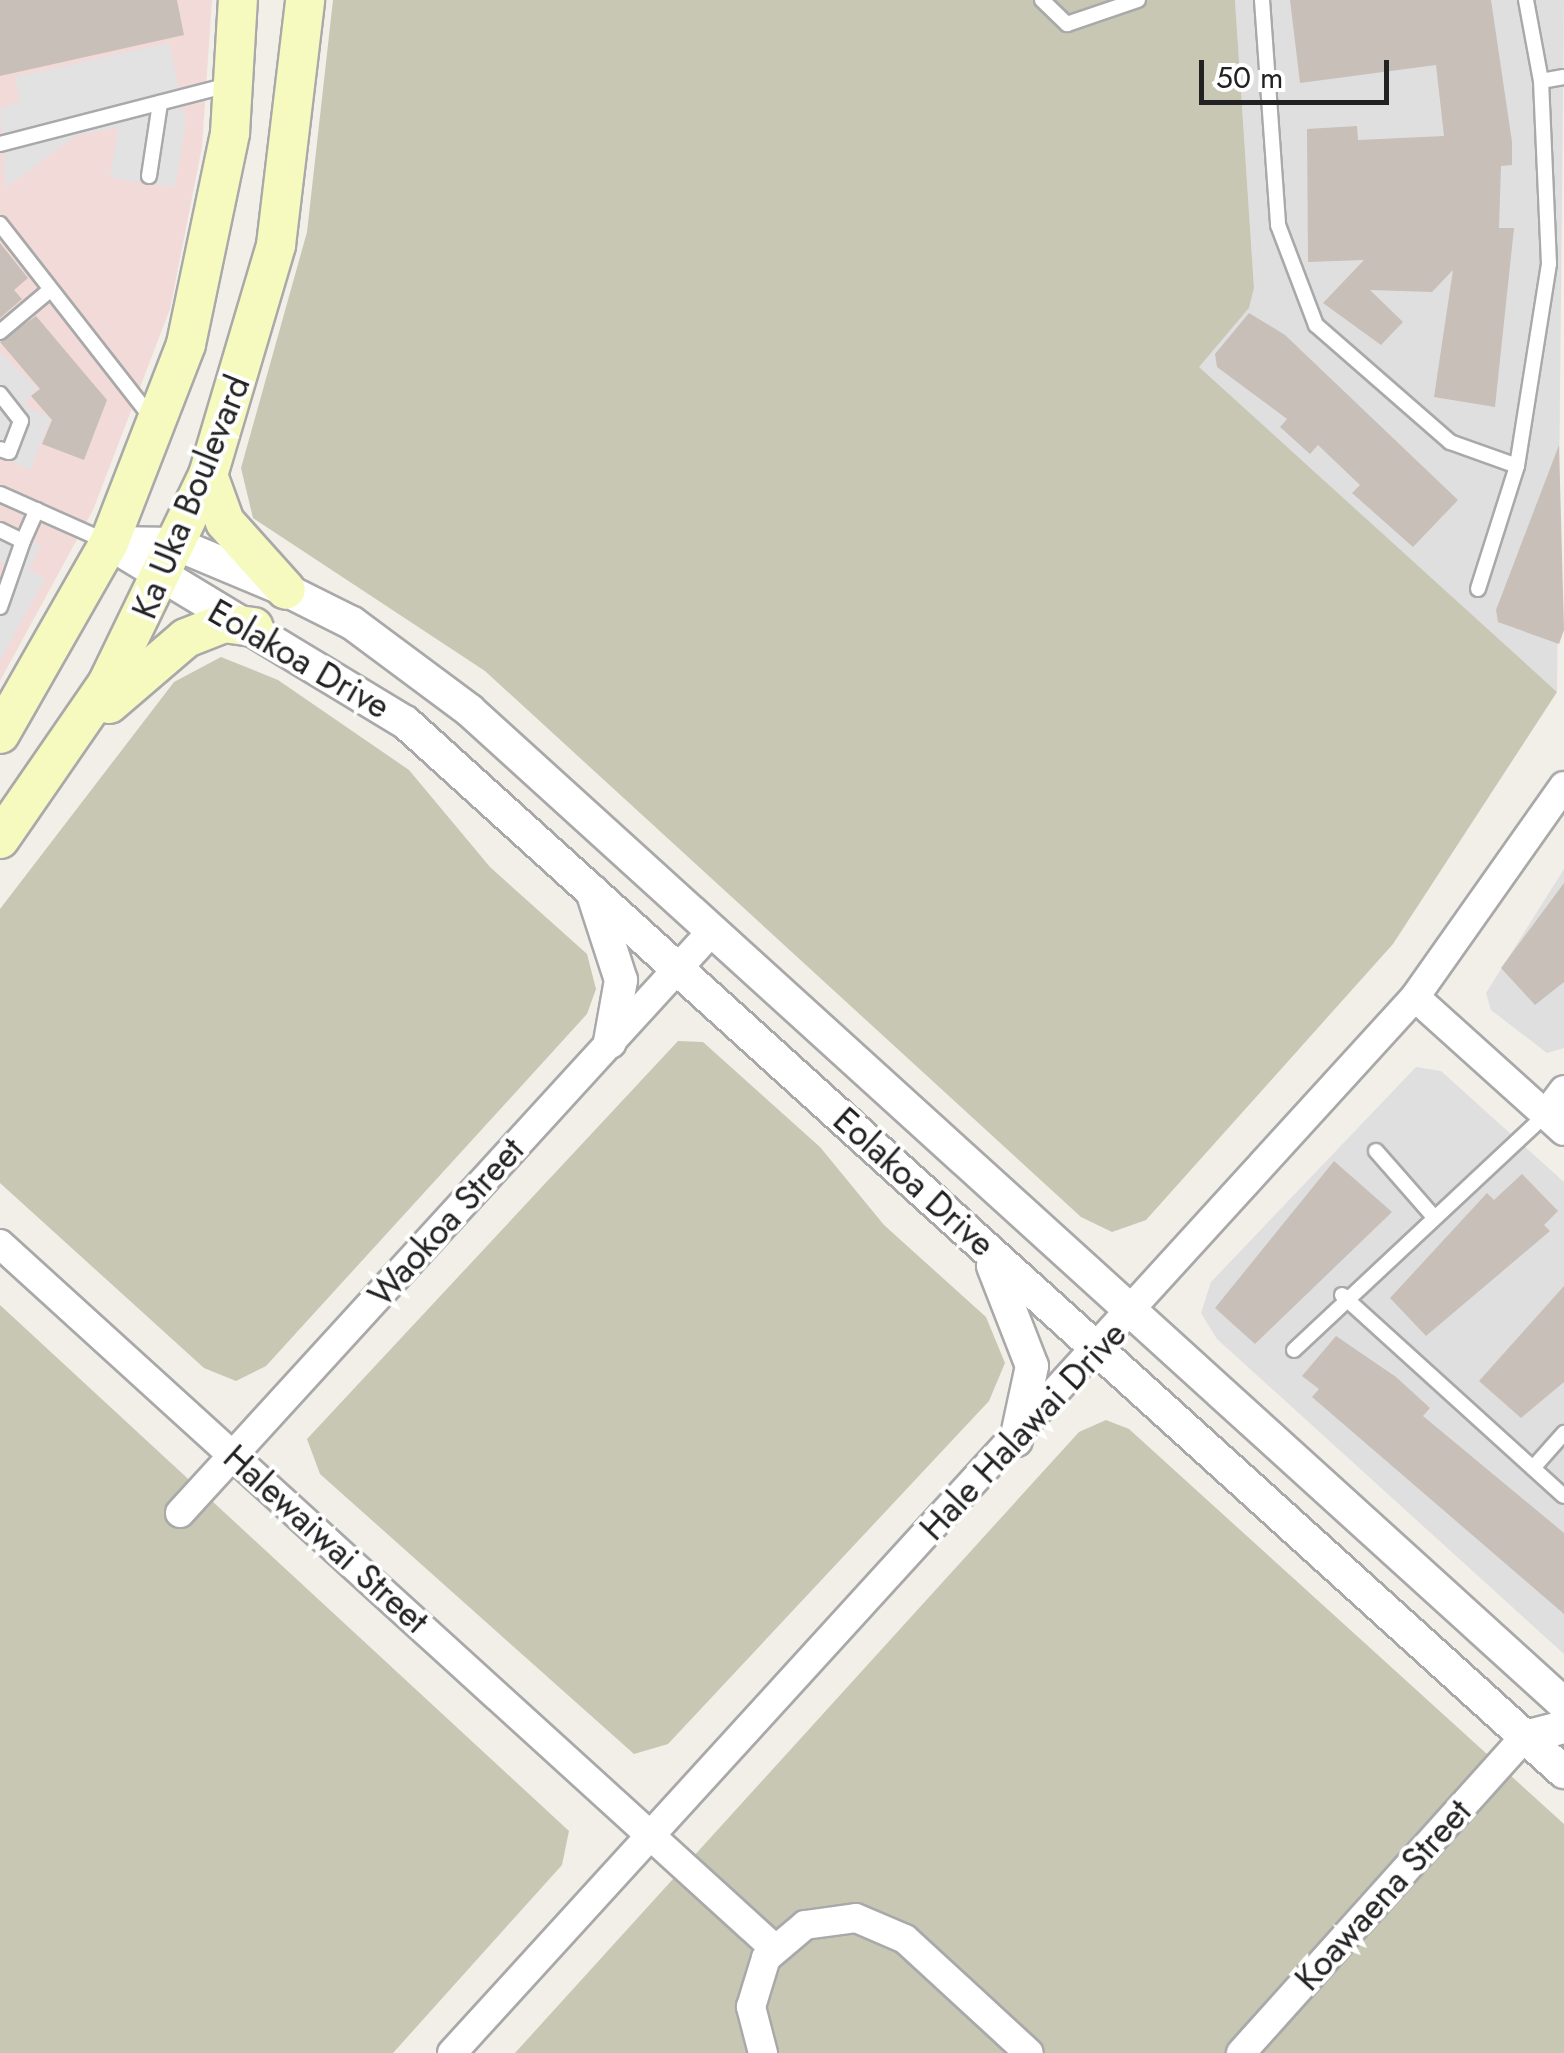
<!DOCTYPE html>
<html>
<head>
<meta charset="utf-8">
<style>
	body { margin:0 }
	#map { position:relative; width:1564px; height:2053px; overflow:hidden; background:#f2efe9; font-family:Jost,sans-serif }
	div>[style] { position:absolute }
	.residential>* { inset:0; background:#e0dfdf }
	.commercial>* { inset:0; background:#f2dad9 }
	.construction>* { inset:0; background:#c7c7b4 }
	.parking>* { inset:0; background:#e2e2e2 }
	.building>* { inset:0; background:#c7bfb8 }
	.roads { filter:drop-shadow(2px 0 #a9a9a9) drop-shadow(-2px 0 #a9a9a9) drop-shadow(0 2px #a9a9a9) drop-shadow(0 -2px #a9a9a9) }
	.service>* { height:14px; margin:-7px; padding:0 7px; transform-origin:7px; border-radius:7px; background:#fff }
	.minor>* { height:28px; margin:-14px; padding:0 14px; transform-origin:14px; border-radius:14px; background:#fff }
	.tertiary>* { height:32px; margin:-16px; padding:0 16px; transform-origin:16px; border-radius:16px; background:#fff }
	.secondary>* { height:38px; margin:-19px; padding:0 19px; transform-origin:19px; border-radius:19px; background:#f7fabf }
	span { translate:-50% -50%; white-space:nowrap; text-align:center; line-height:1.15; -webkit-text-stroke:8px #fff; paint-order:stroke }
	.street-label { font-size:35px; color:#222 }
	.scale { position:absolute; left:1199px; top:60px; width:190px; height:45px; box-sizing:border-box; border:5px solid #222; border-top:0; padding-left:12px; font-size:30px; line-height:35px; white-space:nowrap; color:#222; -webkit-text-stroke:8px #fff; paint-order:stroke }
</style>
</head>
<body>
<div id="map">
	<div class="residential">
		<i style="clip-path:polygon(1235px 0,1564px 0,1557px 692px,1198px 367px,1249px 308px,1254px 288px)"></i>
		<i style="clip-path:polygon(1564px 869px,1564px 1048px,1547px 1053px,1491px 1010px,1486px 993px)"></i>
		<i style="clip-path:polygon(1416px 1067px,1441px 1071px,1564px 1182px,1564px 1654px,1217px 1339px,1201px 1313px,1211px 1282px)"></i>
	</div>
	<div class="commercial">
		<i style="clip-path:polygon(0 0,212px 0,202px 147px,170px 309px,93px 510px,0 681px)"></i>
	</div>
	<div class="construction">
		<i style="clip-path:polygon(333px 0,1235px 0,1254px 288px,1249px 308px,1199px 367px,1557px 692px,1393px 944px,1146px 1220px,1112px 1232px,1081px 1217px,485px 671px,253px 518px,241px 468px,307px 232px)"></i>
		<i style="clip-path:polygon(221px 657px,278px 680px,409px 770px,490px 867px,587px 954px,596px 989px,587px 1014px,266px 1366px,236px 1381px,204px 1368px,0 1183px,0 909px,174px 682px)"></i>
		<i style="clip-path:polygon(678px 1041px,703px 1042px,820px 1147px,884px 1225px,986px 1317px,1005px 1363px,989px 1401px,668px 1744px,634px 1754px,320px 1474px,307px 1439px)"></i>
		<i style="clip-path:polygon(0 1305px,569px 1831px,562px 1865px,393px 2053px,0 2053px)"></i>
		<i style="clip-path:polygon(1106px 1420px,1129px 1429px,1564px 1824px,1564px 2053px,515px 2053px,1079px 1432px)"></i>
	</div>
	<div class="parking">
		<i style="clip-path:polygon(169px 43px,186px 121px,175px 187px,110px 178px,118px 127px,75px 136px,6px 188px,0 109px,20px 101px,15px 77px)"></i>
		<i style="clip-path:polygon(0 352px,37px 388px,24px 405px,51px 418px,30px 470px,0 456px)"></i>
		<i style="clip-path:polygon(0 524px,41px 545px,29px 569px,45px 579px,0 660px,0 594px,14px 568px,0 561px)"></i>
	</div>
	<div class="building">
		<i style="clip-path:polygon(0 0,177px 0,184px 35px,0 76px)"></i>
		<i style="clip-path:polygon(1290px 0,1491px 0,1512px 142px,1512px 165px,1501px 166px,1499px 228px,1514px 228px,1495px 407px,1434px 397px,1453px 270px,1432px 292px,1370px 290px,1403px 322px,1381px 345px,1323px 303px,1364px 260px,1308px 262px,1307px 129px,1357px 126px,1358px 140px,1444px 136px,1436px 65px,1300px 83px)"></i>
		<i style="clip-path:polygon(0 243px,28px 278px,14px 290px,22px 299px,0 318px)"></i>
		<i style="clip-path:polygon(1249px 313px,1285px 335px,1458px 500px,1413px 547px,1352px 493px,1360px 485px,1318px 445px,1310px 454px,1280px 427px,1287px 419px,1217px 367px,1215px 354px)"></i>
		<i style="clip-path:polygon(36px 316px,107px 400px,84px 460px,42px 444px,52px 420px,31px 396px,40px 389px,0 342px)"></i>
		<i style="clip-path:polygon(1559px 445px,1564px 630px,1559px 644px,1498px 622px,1496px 610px)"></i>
		<i style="clip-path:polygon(1564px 883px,1564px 982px,1535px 1005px,1501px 968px)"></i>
		<i style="clip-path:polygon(1334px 1161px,1392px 1212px,1255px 1344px,1215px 1308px)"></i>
		<i style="clip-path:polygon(1522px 1174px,1558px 1211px,1544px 1225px,1550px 1231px,1426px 1336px,1390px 1298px,1487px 1193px,1494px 1200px)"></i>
		<i style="clip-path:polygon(1564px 1286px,1564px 1382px,1521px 1418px,1479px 1381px)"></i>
		<i style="clip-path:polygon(1336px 1336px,1396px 1377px,1430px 1408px,1423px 1416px,1564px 1533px,1564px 1614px,1312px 1397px,1319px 1389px,1302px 1376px)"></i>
	</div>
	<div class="roads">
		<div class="service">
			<i style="left:1042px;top:0;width:35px;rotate:44deg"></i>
			<i style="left:1067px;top:24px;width:75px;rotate:-18.7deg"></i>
			<i style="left:1262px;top:0;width:226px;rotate:85.9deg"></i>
			<i style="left:1278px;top:225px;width:107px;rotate:69.2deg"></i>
			<i style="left:1316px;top:325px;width:178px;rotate:41.1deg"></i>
			<i style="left:1450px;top:442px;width:71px;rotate:19.7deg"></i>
			<i style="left:1517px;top:466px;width:129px;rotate:107.6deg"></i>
			<i style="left:1526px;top:0;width:82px;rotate:79.5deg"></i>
			<i style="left:1541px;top:81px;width:23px;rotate:-10deg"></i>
			<i style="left:0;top:144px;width:236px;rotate:-14.5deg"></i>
			<i style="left:149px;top:176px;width:74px;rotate:-81.4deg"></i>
			<i style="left:0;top:224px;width:249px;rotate:52deg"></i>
			<i style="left:0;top:332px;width:65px;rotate:-40deg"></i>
			<i style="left:0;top:394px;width:34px;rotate:52deg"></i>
			<i style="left:21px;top:421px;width:33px;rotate:111deg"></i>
			<i style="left:9px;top:452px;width:9px;rotate:-162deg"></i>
			<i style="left:1517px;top:466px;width:205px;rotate:-81deg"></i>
			<i style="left:1549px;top:264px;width:183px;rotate:-92.5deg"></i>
			<i style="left:0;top:494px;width:118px;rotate:24deg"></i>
			<i style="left:0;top:530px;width:25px;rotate:26deg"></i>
			<i style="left:23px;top:541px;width:34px;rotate:-66deg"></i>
			<i style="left:0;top:607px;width:70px;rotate:-70.8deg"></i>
			<i style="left:1376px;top:1151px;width:85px;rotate:48.8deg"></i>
			<i style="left:1342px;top:1295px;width:299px;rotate:42.2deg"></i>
			<i style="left:1294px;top:1350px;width:345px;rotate:-43.1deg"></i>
			<i style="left:1533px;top:1468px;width:47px;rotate:-48.5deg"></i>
		</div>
		<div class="minor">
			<i style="left:1415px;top:997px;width:200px;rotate:42deg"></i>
			<i style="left:1546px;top:1114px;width:30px;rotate:-53deg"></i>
			<i style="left:0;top:1244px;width:1046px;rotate:42.29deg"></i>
			<i style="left:180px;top:1513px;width:789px;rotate:-47.57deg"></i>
			<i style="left:452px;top:2053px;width:1429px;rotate:-47.64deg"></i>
			<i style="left:1415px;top:997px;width:258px;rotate:-54.8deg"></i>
			<i style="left:763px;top:2053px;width:48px;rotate:-104.6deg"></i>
			<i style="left:751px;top:2007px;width:51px;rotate:-73deg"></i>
			<i style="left:766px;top:1958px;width:51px;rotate:-40.2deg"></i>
			<i style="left:805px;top:1925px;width:51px;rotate:-7.8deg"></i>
			<i style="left:856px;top:1918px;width:53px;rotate:23.2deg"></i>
			<i style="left:905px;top:1939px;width:168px;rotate:42.6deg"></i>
			<i style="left:1241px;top:2053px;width:425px;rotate:-48.1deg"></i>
		</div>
		<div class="tertiary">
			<i style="left:109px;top:543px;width:346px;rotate:31.2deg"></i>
			<i style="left:405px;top:722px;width:1564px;rotate:42.18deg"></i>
			<i style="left:109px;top:543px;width:67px;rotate:0.9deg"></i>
			<i style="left:176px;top:544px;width:119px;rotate:22.7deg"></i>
			<i style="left:286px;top:590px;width:74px;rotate:26.6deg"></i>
			<i style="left:352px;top:623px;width:146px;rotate:36.6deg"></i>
			<i style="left:469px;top:710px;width:1479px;rotate:42.23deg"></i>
			<i style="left:592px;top:891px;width:94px;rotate:72deg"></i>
			<i style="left:621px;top:980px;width:63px;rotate:100.1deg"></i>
			<i style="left:993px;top:1266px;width:107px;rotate:68.7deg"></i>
			<i style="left:1032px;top:1366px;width:76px;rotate:102.2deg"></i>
			<i style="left:1525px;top:1737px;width:40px;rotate:-14.4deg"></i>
		</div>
		<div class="secondary">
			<i style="left:208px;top:475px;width:50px;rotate:70.1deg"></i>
			<i style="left:225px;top:522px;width:91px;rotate:48.1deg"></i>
			<i style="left:109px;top:704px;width:101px;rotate:-40.6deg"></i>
			<i style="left:186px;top:638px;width:41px;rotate:-21.5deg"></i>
			<i style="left:224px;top:623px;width:30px;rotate:8deg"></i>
			<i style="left:0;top:734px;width:220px;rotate:-60.3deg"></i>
			<i style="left:109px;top:543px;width:213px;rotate:-68.8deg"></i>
			<i style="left:186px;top:344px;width:216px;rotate:-78.2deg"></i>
			<i style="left:230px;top:133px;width:133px;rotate:-86.6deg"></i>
			<i style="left:0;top:839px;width:188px;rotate:-55.4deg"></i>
			<i style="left:107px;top:684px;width:232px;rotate:-64.2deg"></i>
			<i style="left:208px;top:475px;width:240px;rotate:-73.5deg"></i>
			<i style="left:276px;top:245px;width:247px;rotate:-83.2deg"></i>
		</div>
	</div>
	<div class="street-label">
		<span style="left:191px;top:497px;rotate:-68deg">Ka Uka Boulevard</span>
		<span style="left:299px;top:659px;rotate:30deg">Eolakoa Drive</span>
		<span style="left:914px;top:1182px;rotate:42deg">Eolakoa Drive</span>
		<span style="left:446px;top:1222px;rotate:-48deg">Waokoa Street</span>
		<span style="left:1023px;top:1431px;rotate:-47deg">Hale Halawai Drive</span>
		<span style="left:326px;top:1539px;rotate:42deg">Halewaiwai Street</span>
		<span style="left:1383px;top:1895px;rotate:-48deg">Koawaena Street</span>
	</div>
	<div class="scale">50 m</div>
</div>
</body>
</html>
